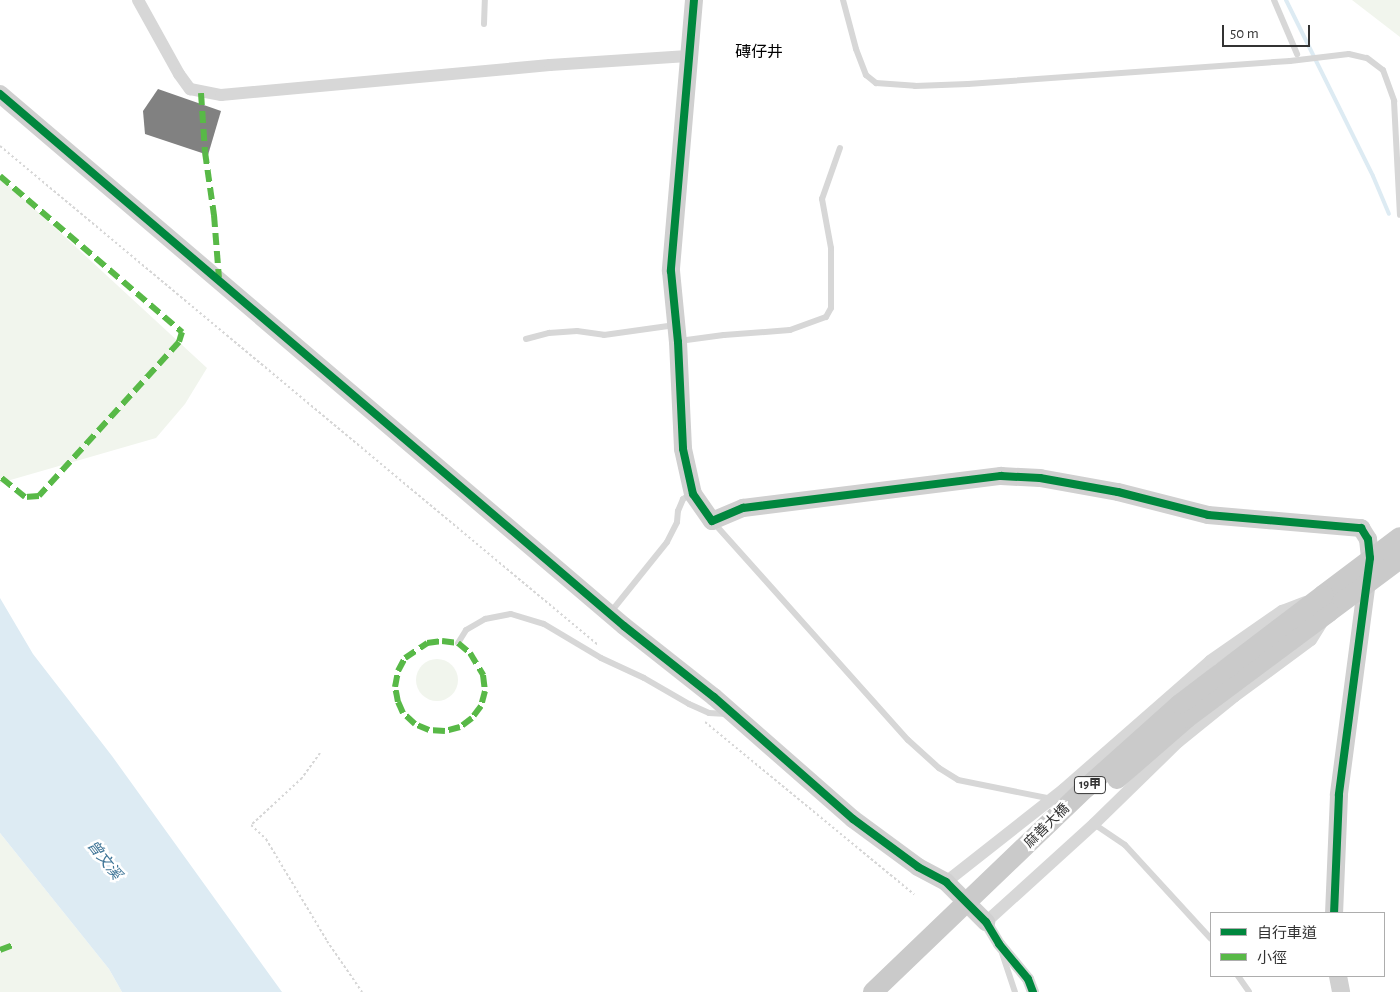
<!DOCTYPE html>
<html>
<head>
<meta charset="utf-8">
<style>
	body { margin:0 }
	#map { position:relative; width:1400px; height:992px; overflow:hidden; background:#fff; font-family:"Alegreya Sans","Noto Sans TC",sans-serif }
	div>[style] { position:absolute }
	.green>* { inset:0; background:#f1f5ed }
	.round { border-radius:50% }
	.water>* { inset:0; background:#ddebf3 }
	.stream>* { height:4px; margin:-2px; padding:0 2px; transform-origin:2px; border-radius:2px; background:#ddebf3 }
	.building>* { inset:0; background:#818181 }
	.path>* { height:2px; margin-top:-1px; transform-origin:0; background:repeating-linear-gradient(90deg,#d6d6d6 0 2.5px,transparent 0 5px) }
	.lane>* { height:6px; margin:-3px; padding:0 3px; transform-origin:3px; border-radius:3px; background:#d7d7d7 }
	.street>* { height:12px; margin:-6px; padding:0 6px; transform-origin:6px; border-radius:6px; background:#d7d7d7 }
	.secondary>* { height:18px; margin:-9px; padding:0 9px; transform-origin:9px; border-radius:9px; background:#d0d0d0 }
	.primary>* { height:20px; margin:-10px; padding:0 10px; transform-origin:10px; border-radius:10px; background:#cacaca }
	.primary-bridge>* { height:20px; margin:-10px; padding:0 10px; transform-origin:10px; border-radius:10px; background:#cacaca }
	.quiet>* { height:6px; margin-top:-3px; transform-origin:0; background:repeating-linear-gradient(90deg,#58b947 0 12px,transparent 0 18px) }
	.cycleway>* { height:8px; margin:-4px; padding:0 4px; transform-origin:4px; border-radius:4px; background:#00873e }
	span { translate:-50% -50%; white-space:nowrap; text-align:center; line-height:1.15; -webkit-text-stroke:5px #fff; paint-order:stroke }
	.shield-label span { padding:1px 4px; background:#fff; border:1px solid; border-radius:4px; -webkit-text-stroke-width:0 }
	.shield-label { font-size:12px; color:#333; font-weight:700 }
	.street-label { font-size:14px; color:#333 }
	.water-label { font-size:15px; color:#3f7597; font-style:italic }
	.quarter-label { font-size:16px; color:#000 }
	.legend { position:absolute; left:1210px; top:912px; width:175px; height:65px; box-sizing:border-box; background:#fff; border:1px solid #adadad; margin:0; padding:6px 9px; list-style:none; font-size:15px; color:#333 }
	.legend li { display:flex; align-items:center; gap:10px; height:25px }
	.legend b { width:25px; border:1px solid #adadad }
	.scale { position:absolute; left:1222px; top:25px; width:88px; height:22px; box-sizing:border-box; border:2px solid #333; border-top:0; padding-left:6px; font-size:15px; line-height:18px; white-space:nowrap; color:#333; -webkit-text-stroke:4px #fff; paint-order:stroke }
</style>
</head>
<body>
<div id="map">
	<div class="green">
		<i style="clip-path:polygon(1352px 0,1400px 0,1400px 37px)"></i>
		<i style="clip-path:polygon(0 177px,207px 368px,185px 404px,156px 438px,0 483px)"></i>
		<i class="round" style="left:416px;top:659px;width:42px;height:42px"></i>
		<i style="clip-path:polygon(0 833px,109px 969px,122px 992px,0 992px)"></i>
	</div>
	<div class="water">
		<i style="clip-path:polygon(0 598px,33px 654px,112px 756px,282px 992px,122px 992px,109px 969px,0 833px)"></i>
	</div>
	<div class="stream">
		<i style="left:1286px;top:0;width:196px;rotate:63.7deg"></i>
		<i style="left:1373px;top:176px;width:41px;rotate:67.2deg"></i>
	</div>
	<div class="building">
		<i style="clip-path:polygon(158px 89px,221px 111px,208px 155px,145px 134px,143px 111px)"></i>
	</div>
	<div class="path">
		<i style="left:0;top:146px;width:779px;rotate:39.84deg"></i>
		<i style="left:705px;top:722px;width:271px;rotate:39.5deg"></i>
		<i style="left:320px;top:753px;width:31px;rotate:126deg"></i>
		<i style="left:302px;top:778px;width:69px;rotate:137.3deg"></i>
		<i style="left:251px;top:825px;width:21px;rotate:43deg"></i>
		<i style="left:266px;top:839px;width:119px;rotate:59.1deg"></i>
		<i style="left:327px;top:941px;width:62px;rotate:55.5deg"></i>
	</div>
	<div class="lane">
		<i style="left:843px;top:0;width:51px;rotate:75.1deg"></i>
		<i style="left:856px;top:49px;width:28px;rotate:69deg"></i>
		<i style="left:866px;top:75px;width:13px;rotate:39deg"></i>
		<i style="left:876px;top:83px;width:39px;rotate:4deg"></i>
		<i style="left:915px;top:86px;width:53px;rotate:-2.2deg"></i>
		<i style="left:968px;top:84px;width:323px;rotate:-4.1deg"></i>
		<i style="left:1290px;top:61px;width:59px;rotate:-6.8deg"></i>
		<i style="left:1349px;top:54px;width:18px;rotate:13deg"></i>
		<i style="left:1367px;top:58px;width:20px;rotate:37deg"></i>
		<i style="left:1383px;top:70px;width:33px;rotate:70deg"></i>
		<i style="left:1394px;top:101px;width:114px;rotate:87deg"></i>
		<i style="left:1274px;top:0;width:59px;rotate:66.9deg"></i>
		<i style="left:484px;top:24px;width:24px;rotate:-88deg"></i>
		<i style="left:526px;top:339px;width:24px;rotate:-15deg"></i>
		<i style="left:549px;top:333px;width:28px;rotate:-4deg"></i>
		<i style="left:577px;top:331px;width:27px;rotate:8deg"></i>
		<i style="left:604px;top:335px;width:72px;rotate:-8deg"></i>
		<i style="left:679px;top:341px;width:45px;rotate:-7.6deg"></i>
		<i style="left:724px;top:335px;width:66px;rotate:-4.3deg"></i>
		<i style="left:790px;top:330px;width:38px;rotate:-20deg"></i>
		<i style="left:826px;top:317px;width:10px;rotate:-61deg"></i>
		<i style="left:831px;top:308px;width:60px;rotate:-90deg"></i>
		<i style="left:831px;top:248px;width:50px;rotate:-100.4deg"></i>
		<i style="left:822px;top:199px;width:54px;rotate:-70.6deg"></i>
		<i style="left:713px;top:522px;width:292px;rotate:48.2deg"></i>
		<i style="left:908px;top:740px;width:42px;rotate:42.1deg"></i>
		<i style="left:939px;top:768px;width:22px;rotate:32deg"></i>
		<i style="left:958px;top:780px;width:96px;rotate:11.4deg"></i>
		<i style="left:610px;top:613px;width:91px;rotate:-51.2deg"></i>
		<i style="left:667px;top:542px;width:22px;rotate:-63deg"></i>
		<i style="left:677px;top:522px;width:11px;rotate:-85deg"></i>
		<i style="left:678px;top:511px;width:13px;rotate:-67deg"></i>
		<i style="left:683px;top:499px;width:9px;rotate:-32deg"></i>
		<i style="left:458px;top:643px;width:15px;rotate:-58deg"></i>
		<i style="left:466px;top:630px;width:22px;rotate:-30deg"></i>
		<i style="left:485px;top:619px;width:26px;rotate:-11deg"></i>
		<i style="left:511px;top:614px;width:34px;rotate:17deg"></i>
		<i style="left:544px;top:624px;width:66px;rotate:30.8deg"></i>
		<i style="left:601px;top:658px;width:47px;rotate:24.9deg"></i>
		<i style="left:644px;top:678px;width:52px;rotate:30deg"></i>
		<i style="left:689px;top:704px;width:22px;rotate:24deg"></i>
		<i style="left:709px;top:713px;width:18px;rotate:3deg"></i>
		<i style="left:1094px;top:824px;width:37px;rotate:34deg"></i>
		<i style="left:1125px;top:845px;width:127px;rotate:47.5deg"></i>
		<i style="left:1002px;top:953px;width:41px;rotate:71.6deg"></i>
		<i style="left:1238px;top:976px;width:19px;rotate:55deg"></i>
	</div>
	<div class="street">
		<i style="left:138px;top:0;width:85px;rotate:61deg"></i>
		<i style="left:179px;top:74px;width:19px;rotate:54deg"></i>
		<i style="left:190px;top:89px;width:32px;rotate:11deg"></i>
		<i style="left:221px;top:95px;width:330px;rotate:-5.2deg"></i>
		<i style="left:550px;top:65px;width:138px;rotate:-3.7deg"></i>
		<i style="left:946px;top:882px;width:150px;rotate:-38.2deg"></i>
		<i style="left:1064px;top:789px;width:194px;rotate:-41.2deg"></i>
		<i style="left:1210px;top:661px;width:88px;rotate:-34.8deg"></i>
		<i style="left:1282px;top:611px;width:25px;rotate:-21deg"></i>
		<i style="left:1033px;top:992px;width:14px;rotate:-111deg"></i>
		<i style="left:1028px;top:979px;width:45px;rotate:-129.6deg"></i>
		<i style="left:999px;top:944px;width:26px;rotate:-121deg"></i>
		<i style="left:986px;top:922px;width:146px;rotate:-42.2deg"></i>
		<i style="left:1094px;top:824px;width:117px;rotate:-44.3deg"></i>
		<i style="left:1178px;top:742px;width:73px;rotate:-38.9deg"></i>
		<i style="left:1235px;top:696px;width:94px;rotate:-36.4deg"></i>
		<i style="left:1311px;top:640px;width:19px;rotate:-58deg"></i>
	</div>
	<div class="secondary">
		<i style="left:694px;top:0;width:272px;rotate:94.9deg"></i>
		<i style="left:671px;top:271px;width:71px;rotate:84.4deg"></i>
		<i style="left:678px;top:342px;width:107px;rotate:87.3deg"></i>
		<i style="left:683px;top:449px;width:46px;rotate:77.5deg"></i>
		<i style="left:693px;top:494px;width:33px;rotate:55deg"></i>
		<i style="left:712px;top:521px;width:34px;rotate:-23deg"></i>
		<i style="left:743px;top:508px;width:260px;rotate:-7.1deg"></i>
		<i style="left:1001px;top:476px;width:39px;rotate:3deg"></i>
		<i style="left:1040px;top:478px;width:79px;rotate:10.2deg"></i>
		<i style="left:1118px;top:492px;width:93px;rotate:14.3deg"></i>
		<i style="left:1208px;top:515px;width:154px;rotate:4.9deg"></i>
		<i style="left:1361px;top:528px;width:13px;rotate:58deg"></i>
		<i style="left:1368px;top:539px;width:19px;rotate:84deg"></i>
		<i style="left:1370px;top:558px;width:239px;rotate:97.5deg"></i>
		<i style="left:1339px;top:795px;width:118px;rotate:92.4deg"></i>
		<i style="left:0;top:94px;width:820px;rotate:40.45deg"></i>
		<i style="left:624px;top:626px;width:115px;rotate:38.3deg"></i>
		<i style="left:714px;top:697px;width:185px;rotate:41.3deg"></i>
		<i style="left:853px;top:819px;width:81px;rotate:36.4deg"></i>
		<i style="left:918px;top:867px;width:32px;rotate:28deg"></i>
		<i style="left:946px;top:882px;width:57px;rotate:45deg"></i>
		<i style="left:1338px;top:976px;width:16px;rotate:79deg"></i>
	</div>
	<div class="primary">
		<i style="left:1323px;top:595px;width:96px;rotate:-37deg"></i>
		<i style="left:1329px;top:612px;width:89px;rotate:-36.7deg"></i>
	</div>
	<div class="primary-bridge">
		<i style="left:1117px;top:779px;width:93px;rotate:-41.1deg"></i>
		<i style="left:1187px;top:718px;width:177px;rotate:-36.7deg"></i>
		<i style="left:873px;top:992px;width:295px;rotate:-43.8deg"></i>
		<i style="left:1086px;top:788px;width:126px;rotate:-41.8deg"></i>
		<i style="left:1180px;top:704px;width:180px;rotate:-37.3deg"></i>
	</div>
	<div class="quiet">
		<i style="left:201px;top:93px;width:59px;rotate:86.1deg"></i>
		<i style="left:205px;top:152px;width:64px;rotate:81.9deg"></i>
		<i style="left:214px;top:215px;width:63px;rotate:85.5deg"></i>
		<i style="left:0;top:176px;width:240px;rotate:40.6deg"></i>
		<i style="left:182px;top:332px;width:10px;rotate:107deg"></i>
		<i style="left:179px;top:342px;width:208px;rotate:132.3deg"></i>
		<i style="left:39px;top:496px;width:14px;rotate:176deg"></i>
		<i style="left:25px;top:497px;width:32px;rotate:-141deg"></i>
		<i style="left:442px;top:641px;width:16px;rotate:7deg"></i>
		<i style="left:458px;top:643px;width:16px;rotate:40deg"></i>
		<i style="left:470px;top:653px;width:26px;rotate:59deg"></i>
		<i style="left:483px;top:675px;width:16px;rotate:83deg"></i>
		<i style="left:485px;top:691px;width:16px;rotate:105deg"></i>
		<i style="left:481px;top:706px;width:15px;rotate:127deg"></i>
		<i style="left:472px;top:718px;width:15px;rotate:143deg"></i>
		<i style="left:460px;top:727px;width:16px;rotate:165deg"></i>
		<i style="left:445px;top:731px;width:16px;rotate:-176deg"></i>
		<i style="left:429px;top:730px;width:15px;rotate:-157deg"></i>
		<i style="left:415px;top:724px;width:16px;rotate:-137deg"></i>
		<i style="left:403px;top:713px;width:12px;rotate:-114deg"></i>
		<i style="left:398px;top:702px;width:15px;rotate:-101deg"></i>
		<i style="left:395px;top:687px;width:16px;rotate:-79deg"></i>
		<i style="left:398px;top:671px;width:15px;rotate:-62deg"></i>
		<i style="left:405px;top:658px;width:27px;rotate:-34deg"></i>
		<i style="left:427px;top:643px;width:15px;rotate:-8deg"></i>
		<i style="left:0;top:950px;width:14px;rotate:-21deg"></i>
	</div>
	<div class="cycleway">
		<i style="left:694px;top:0;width:272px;rotate:94.9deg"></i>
		<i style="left:671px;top:271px;width:71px;rotate:84.4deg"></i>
		<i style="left:678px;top:342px;width:107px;rotate:87.3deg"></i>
		<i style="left:683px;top:449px;width:46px;rotate:77.5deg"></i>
		<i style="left:693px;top:494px;width:33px;rotate:55deg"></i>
		<i style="left:712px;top:521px;width:34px;rotate:-23deg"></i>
		<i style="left:743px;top:508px;width:260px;rotate:-7.1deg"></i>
		<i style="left:1001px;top:476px;width:39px;rotate:3deg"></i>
		<i style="left:1040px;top:478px;width:79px;rotate:10.2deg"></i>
		<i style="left:1118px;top:492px;width:93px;rotate:14.3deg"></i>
		<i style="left:1208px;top:515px;width:154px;rotate:4.9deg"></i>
		<i style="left:1361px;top:528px;width:13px;rotate:58deg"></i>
		<i style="left:1368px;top:539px;width:19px;rotate:84deg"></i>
		<i style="left:1370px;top:558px;width:239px;rotate:97.5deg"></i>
		<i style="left:1339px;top:795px;width:118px;rotate:92.4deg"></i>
		<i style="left:0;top:94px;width:820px;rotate:40.45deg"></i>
		<i style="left:624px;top:626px;width:115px;rotate:38.3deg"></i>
		<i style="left:714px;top:697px;width:185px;rotate:41.3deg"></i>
		<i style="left:853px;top:819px;width:81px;rotate:36.4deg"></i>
		<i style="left:918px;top:867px;width:32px;rotate:28deg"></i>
		<i style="left:946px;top:882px;width:57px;rotate:45deg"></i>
		<i style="left:986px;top:922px;width:26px;rotate:59deg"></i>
		<i style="left:999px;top:944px;width:45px;rotate:50.4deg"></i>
		<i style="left:1028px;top:979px;width:14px;rotate:69deg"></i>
	</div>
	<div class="shield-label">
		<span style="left:1090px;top:785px">19甲</span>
	</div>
	<div class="street-label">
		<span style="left:1047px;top:826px;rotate:-44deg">麻善大橋</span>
	</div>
	<div class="water-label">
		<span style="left:104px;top:860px;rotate:52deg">曾文溪</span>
	</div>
	<div class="quarter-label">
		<span style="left:759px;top:52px">磚仔井</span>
	</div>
	<ul class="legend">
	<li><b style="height:6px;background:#00873e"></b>自行車道</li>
	<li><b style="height:6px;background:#58b947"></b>小徑</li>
	</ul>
	<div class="scale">50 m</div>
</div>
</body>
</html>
